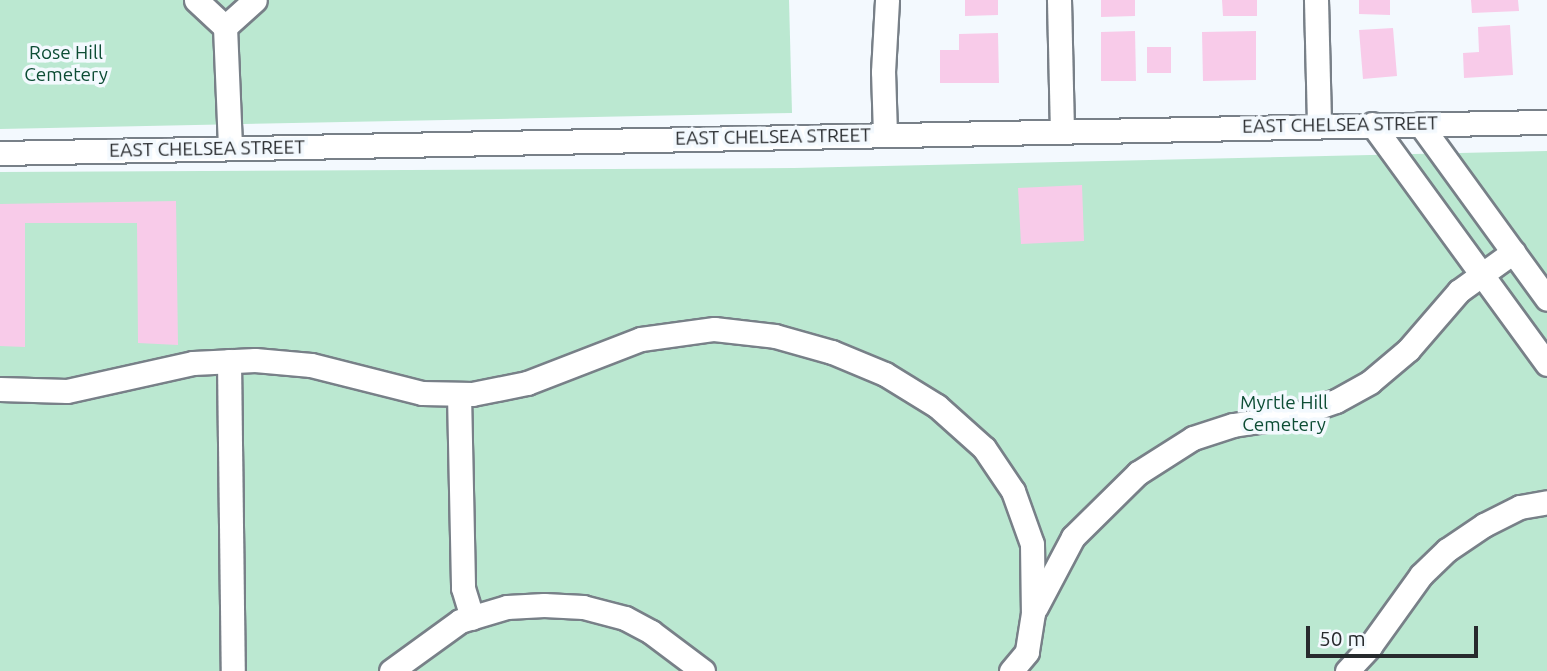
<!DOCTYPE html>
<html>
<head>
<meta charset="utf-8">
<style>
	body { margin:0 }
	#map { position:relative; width:1547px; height:671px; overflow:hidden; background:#f3f9fe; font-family:Ubuntu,sans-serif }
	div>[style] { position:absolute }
	.green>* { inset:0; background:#bbe8d1 }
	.building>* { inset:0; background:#f8cbe9 }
	.roads { filter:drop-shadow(2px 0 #788088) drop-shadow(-2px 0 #788088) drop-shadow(0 2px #788088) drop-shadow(0 -2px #788088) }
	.minor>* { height:23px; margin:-11.5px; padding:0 11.5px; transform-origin:11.5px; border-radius:11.5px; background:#fff }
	span { translate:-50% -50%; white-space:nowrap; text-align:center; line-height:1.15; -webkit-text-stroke:7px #f3f9fe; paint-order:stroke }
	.park-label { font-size:19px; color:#0d4d35 }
	.street-label { font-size:19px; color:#272a2d }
	.scale { position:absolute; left:1306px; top:626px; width:172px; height:32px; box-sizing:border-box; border:4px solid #272a2d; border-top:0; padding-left:9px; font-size:21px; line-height:24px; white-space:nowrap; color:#272a2d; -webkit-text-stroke:5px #f3f9fe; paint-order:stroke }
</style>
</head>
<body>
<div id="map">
	<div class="green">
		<i style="clip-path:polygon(0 0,789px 0,792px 113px,0 129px)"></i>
		<i style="clip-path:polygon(1547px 151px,1547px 671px,0 671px,0 172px,794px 168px)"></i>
	</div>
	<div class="building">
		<i style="clip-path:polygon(965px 0,998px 0,998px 15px,965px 16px)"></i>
		<i style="clip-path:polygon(1101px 0,1135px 0,1135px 16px,1101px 17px)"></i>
		<i style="clip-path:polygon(1222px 0,1257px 0,1257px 16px,1223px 16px)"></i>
		<i style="clip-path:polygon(1359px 0,1390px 0,1390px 15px,1359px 14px)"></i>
		<i style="clip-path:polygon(1471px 0,1518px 0,1519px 11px,1472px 13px)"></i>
		<i style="clip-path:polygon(1510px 25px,1513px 75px,1464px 78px,1463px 53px,1479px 52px,1478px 27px)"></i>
		<i style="clip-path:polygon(1393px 28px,1397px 76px,1363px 79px,1359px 30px)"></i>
		<i style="clip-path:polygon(1135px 31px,1136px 81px,1101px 81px,1101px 32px)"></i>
		<i style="clip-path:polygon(1256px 31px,1256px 80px,1203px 81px,1202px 32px)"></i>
		<i style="clip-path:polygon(998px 33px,999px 83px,940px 83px,940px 50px,959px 50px,959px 34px)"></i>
		<i style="clip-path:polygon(1147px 47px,1171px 47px,1171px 73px,1147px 73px)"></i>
		<i style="clip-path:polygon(1082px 185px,1084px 241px,1021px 244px,1018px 188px)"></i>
		<i style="clip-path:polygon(176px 201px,178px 345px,138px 343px,137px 223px,25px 223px,25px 347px,0 346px,0 204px)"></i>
	</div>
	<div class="roads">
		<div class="minor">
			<i style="left:196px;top:0;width:40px;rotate:43deg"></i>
			<i style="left:225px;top:27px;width:121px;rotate:87.6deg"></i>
			<i style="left:1059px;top:0;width:131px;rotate:88.7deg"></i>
			<i style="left:1316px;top:0;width:125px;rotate:88.6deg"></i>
			<i style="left:225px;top:27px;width:40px;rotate:-42deg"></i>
			<i style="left:1372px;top:124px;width:297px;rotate:53.9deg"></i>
			<i style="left:1420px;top:124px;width:216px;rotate:54deg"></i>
			<i style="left:885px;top:134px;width:62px;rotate:-91.8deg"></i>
			<i style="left:883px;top:72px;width:72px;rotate:-86.8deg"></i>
			<i style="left:0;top:153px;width:1547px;rotate:-1.15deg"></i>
			<i style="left:229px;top:361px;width:310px;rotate:89.3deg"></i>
			<i style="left:0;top:389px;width:67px;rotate:1.7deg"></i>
			<i style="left:67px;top:391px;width:129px;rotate:-12.5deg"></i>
			<i style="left:193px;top:363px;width:62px;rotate:-2.8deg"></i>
			<i style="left:255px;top:360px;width:56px;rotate:5.1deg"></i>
			<i style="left:311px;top:365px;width:114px;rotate:14.2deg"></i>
			<i style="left:422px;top:393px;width:50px;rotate:1.1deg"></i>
			<i style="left:472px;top:394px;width:56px;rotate:-11.3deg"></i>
			<i style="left:527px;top:383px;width:122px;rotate:-21.1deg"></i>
			<i style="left:641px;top:339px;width:74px;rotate:-7.8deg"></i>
			<i style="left:714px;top:329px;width:61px;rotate:6.5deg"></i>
			<i style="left:775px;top:336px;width:59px;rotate:15.7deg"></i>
			<i style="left:832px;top:352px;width:57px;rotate:22.5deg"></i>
			<i style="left:885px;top:374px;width:61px;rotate:31.6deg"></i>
			<i style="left:937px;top:406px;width:63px;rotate:41.8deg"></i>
			<i style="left:984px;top:448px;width:52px;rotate:56deg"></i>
			<i style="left:1013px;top:491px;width:56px;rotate:70.3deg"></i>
			<i style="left:1032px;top:544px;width:69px;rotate:89.2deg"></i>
			<i style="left:1033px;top:613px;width:39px;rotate:99deg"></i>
			<i style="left:1027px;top:652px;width:25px;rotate:130deg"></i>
			<i style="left:459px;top:394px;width:194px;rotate:88.8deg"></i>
			<i style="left:463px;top:588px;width:31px;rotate:73deg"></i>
			<i style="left:1036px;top:607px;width:79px;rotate:-62.1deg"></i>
			<i style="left:1073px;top:537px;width:91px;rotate:-44.6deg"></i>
			<i style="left:1138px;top:473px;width:65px;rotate:-32.5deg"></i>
			<i style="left:1193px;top:438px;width:42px;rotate:-18deg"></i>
			<i style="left:1233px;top:425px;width:60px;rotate:-8.7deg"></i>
			<i style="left:1292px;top:416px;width:46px;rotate:-18.8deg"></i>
			<i style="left:1336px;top:401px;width:39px;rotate:-29deg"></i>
			<i style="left:1370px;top:382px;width:50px;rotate:-40.1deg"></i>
			<i style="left:1408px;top:350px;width:78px;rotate:-49.2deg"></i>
			<i style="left:1459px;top:291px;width:67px;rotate:-35.8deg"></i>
			<i style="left:391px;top:671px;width:85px;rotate:-35.9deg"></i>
			<i style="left:460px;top:621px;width:49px;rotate:-16.6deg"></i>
			<i style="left:507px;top:607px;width:37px;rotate:-3deg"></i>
			<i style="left:544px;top:605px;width:39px;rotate:3deg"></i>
			<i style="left:583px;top:607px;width:43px;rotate:14.7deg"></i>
			<i style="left:625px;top:618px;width:30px;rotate:28deg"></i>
			<i style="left:651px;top:632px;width:65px;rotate:36.9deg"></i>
			<i style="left:1347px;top:671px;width:34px;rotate:-47deg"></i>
			<i style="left:1370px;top:646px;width:87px;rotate:-54.3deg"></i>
			<i style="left:1421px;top:575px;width:36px;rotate:-44deg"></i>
			<i style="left:1447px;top:550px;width:45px;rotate:-34deg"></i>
			<i style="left:1484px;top:525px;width:40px;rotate:-26.6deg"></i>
			<i style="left:1520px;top:507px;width:27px;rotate:-10deg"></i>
		</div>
	</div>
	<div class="park-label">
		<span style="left:66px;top:64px">Rose Hill<br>Cemetery</span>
		<span style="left:1284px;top:414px">Myrtle Hill<br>Cemetery</span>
	</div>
	<div class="street-label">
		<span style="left:1340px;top:125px;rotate:-1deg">EAST CHELSEA STREET</span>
		<span style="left:773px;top:137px;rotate:-1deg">EAST CHELSEA STREET</span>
		<span style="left:207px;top:149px;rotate:-1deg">EAST CHELSEA STREET</span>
	</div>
	<div class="scale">50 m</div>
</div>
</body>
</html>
